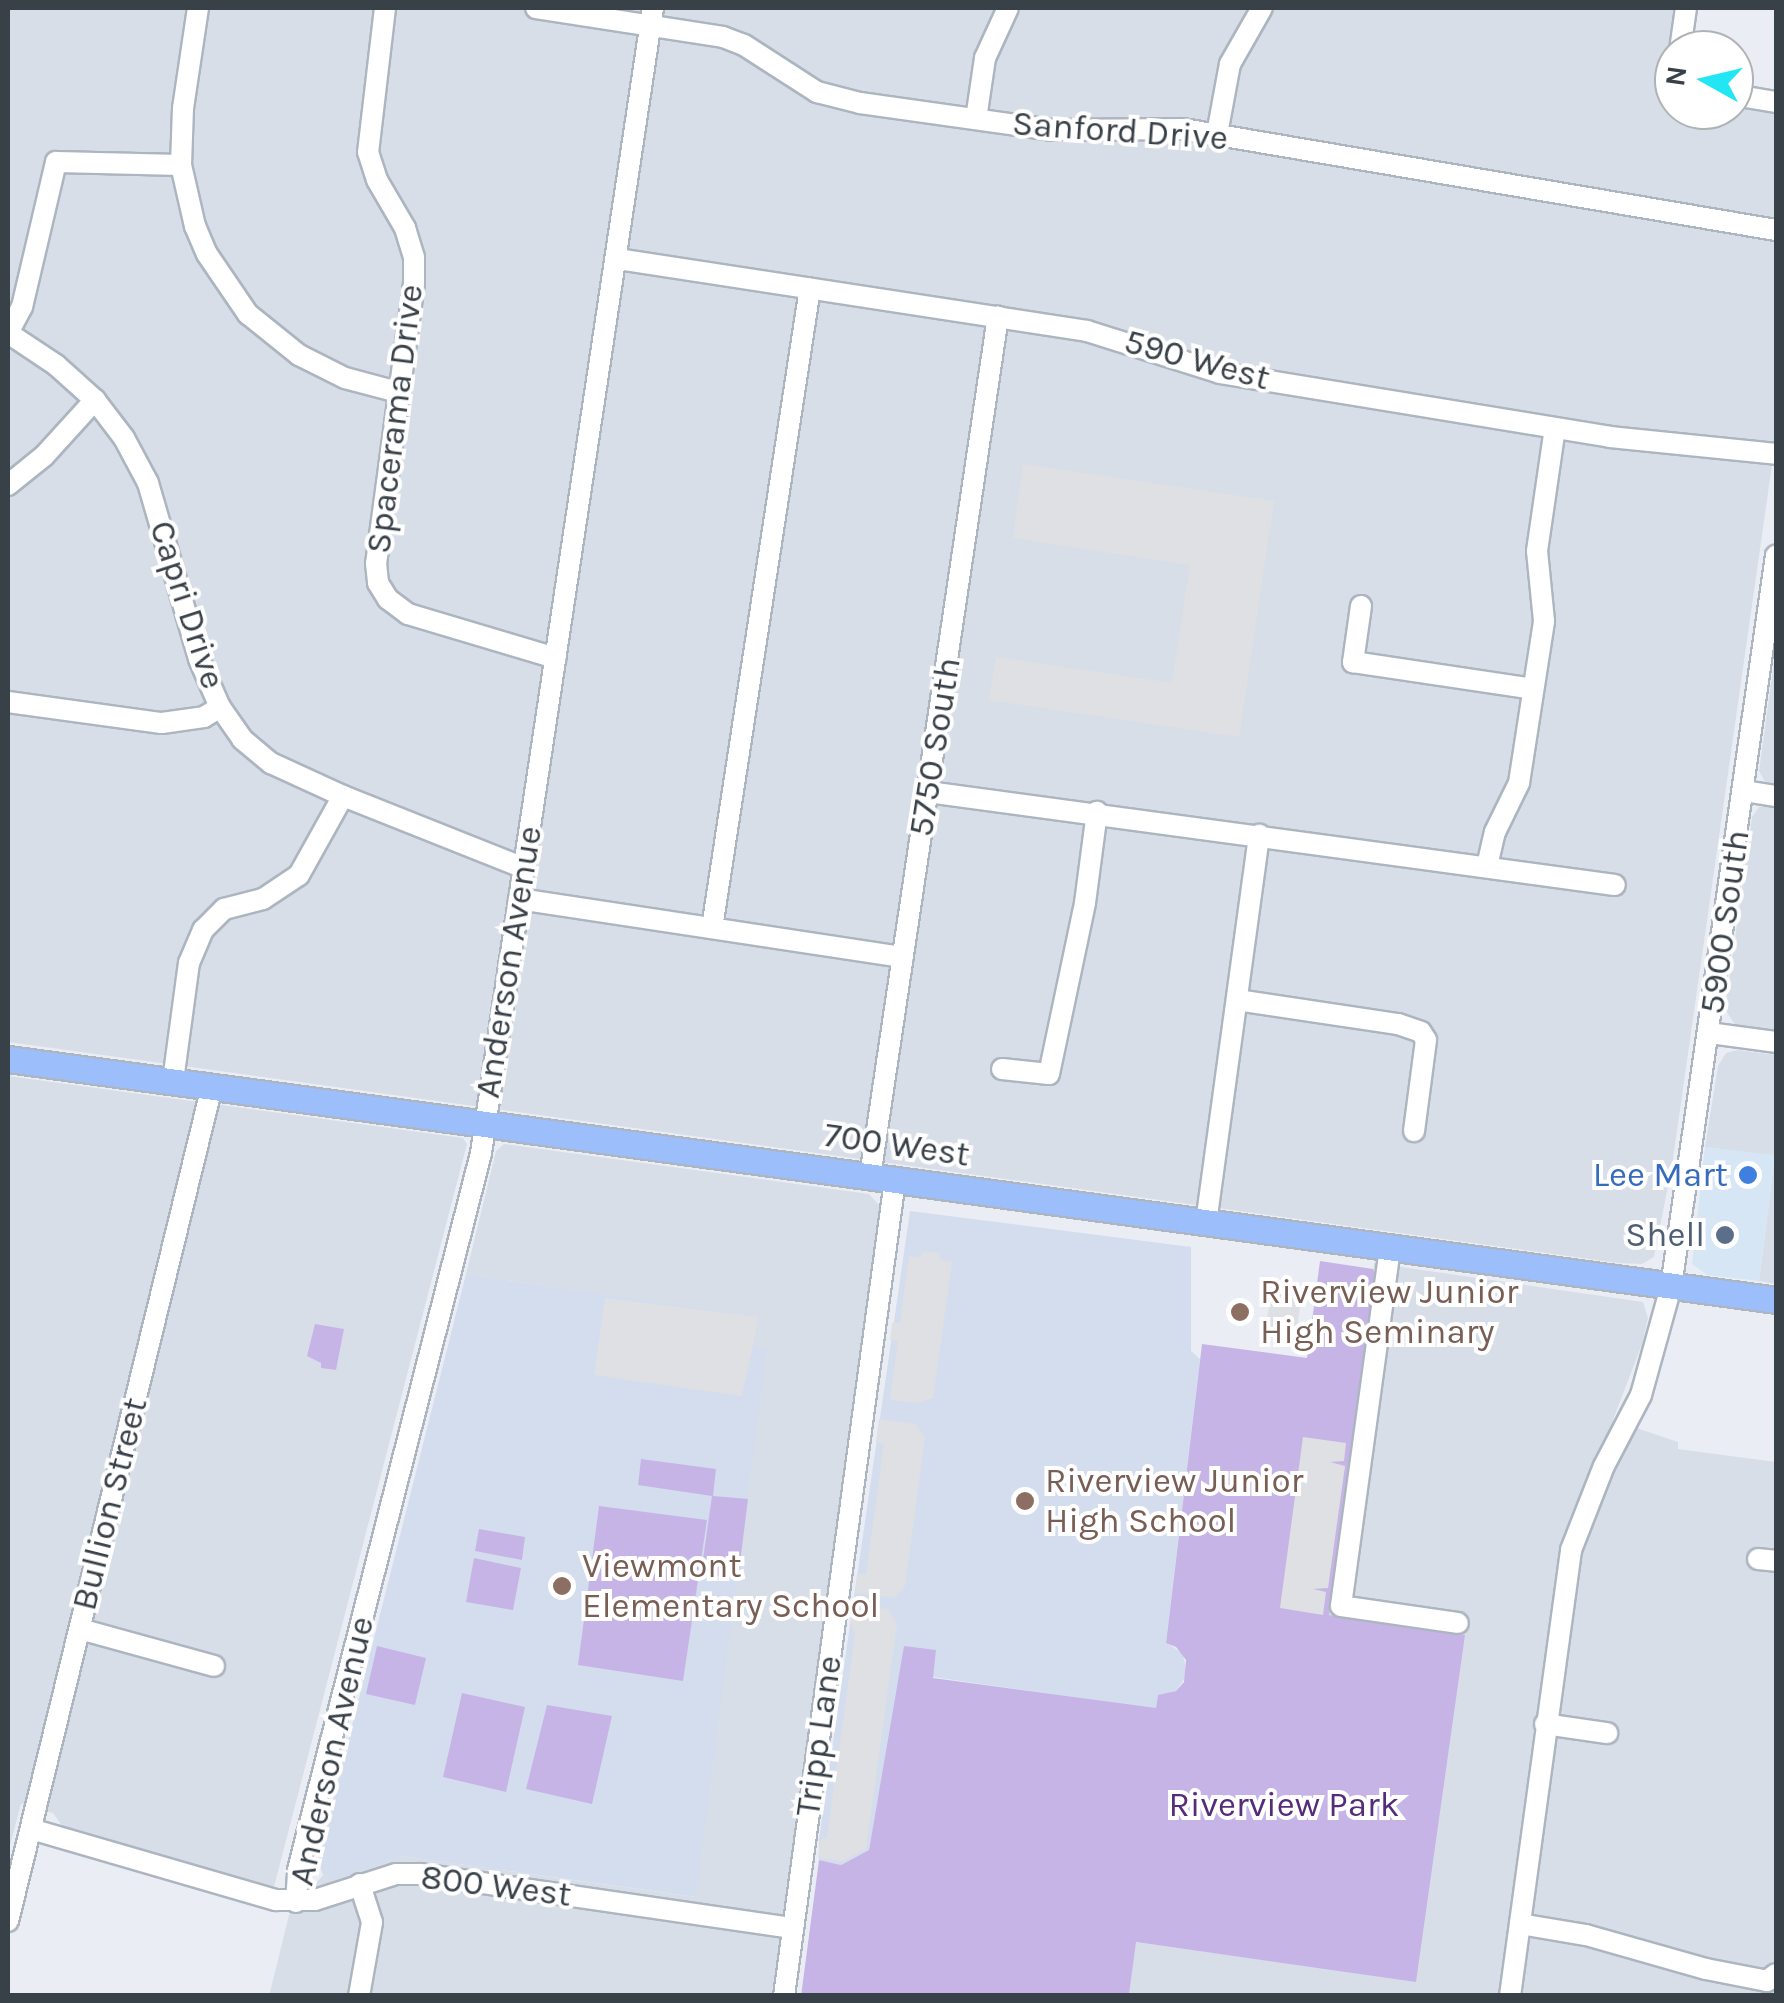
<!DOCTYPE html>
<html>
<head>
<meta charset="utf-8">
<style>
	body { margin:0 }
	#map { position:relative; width:1784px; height:2003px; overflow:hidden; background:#eaeef4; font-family:Karla,sans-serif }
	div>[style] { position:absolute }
	.residential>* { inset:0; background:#d8dee8 }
	.commercial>* { inset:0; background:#d6e6f5 }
	.education>* { inset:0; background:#d4dded }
	.green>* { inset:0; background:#c7b4e7 }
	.parking>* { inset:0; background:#dee0e3 }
	.roads { filter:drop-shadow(2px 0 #acb5c0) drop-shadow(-2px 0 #acb5c0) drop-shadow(0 2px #acb5c0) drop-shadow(0 -2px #acb5c0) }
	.minor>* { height:20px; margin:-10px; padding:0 10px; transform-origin:10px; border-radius:10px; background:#fff }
	.major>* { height:25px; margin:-12.5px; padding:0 12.5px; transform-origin:12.5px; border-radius:12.5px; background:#9cbffb }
	.dots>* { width:28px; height:28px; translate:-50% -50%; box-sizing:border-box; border:5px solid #fff; border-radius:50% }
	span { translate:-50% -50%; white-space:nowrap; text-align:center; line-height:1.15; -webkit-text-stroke:8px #fff; paint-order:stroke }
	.street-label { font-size:35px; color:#384048 }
	.shop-label { font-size:35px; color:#366cbe }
	.right { translate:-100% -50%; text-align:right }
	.service-label { font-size:35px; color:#4e5e75 }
	.education-label { font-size:35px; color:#785e54 }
	.left { translate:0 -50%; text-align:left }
	.park-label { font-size:35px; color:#552c79 }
	.frame { position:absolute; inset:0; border:10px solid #384048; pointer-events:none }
	.north { position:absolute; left:1654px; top:30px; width:100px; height:100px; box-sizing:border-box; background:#fff; border:2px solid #afb3b6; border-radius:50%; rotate:278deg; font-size:28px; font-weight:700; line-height:40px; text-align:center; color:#384048 }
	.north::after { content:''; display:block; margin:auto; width:35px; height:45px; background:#22e6f3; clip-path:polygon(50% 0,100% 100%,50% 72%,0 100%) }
</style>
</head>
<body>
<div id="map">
	<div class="residential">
		<i style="clip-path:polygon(8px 8px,1674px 8px,1665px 83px,1674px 94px,1674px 110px,1734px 110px,1734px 106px,1776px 113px,1776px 437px,1672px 1166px,1654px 1257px,1642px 1264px,1618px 1263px,8px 1042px)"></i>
		<i style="clip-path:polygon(1776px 647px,1776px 785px,1765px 782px,1759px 771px)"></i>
		<i style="clip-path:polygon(1759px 807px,1776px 807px,1776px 1032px,1735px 1025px,1725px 1009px,1752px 817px)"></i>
		<i style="clip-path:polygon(1737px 1050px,1776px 1055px,1776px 1284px,1759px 1281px,1775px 1156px,1705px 1147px,1718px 1066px,1726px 1053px)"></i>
		<i style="clip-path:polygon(8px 1076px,463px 1138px,467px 1144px,274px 1887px,63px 1827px,53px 1813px,21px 1804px,8px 1853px)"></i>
		<i style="clip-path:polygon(504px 1144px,869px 1194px,880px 1206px,772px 1995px,269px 1996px,289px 1915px,323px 1875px,335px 1879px,401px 1856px,695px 1897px,758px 1318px,466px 1274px,496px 1151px)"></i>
		<i style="clip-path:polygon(1374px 1263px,1643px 1302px,1648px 1318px,1642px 1344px,1613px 1420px,1678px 1442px,1678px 1449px,1776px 1462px,1776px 1995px,1129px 1996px,1135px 1942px,1415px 1981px,1464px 1635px,1328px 1615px)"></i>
	</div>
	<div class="commercial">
		<i style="clip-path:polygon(1705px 1147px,1775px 1155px,1759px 1281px,1707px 1275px,1692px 1264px)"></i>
	</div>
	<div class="education">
		<i style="clip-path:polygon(910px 1211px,1191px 1247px,1191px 1351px,1200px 1359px,1166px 1642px,1183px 1654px,1187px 1675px,1176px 1691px,1158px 1696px,1156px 1709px,933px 1677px,905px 1646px,869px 1850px,841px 1865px,819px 1860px,819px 1839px)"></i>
		<i style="clip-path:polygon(466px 1274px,759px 1317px,755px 1346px,767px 1348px,696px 1897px,401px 1856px,335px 1880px,323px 1875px,318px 1860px)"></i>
	</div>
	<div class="green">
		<i style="clip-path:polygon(1320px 1261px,1373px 1269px,1375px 1274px,1329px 1615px,1465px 1635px,1416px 1982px,1136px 1942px,1129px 1995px,801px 1996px,819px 1860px,841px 1865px,869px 1850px,904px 1646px,936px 1650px,933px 1678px,1156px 1708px,1158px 1695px,1176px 1691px,1184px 1682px,1186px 1660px,1176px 1647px,1166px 1643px,1202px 1344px,1307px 1358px)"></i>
		<i style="clip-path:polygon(315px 1324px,344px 1329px,336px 1370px,321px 1368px,321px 1363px,307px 1356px)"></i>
		<i style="clip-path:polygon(641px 1459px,716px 1469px,713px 1496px,748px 1499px,738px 1579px,701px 1573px,712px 1496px,638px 1485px)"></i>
		<i style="clip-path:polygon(599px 1506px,707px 1520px,683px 1681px,578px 1665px)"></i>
		<i style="clip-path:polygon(479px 1529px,525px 1537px,522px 1560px,475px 1551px)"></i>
		<i style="clip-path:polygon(474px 1558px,521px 1568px,513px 1610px,466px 1602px)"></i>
		<i style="clip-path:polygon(377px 1646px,426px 1658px,415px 1705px,366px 1694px)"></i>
		<i style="clip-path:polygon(462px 1693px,525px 1707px,506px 1792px,443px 1777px)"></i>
		<i style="clip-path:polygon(547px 1705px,612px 1716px,592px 1804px,526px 1789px)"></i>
	</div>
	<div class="parking">
		<i style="clip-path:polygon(1023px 464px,1274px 501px,1239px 737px,989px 700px,996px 657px,1172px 683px,1190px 565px,1013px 538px)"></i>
		<i style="clip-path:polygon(923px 1251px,940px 1253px,940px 1260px,952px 1262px,933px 1398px,916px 1403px,890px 1400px,898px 1341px,890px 1340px,892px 1323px,900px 1323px,909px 1256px,921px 1257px)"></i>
		<i style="clip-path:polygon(1272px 1287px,1302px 1292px,1296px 1336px,1265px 1332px)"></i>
		<i style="clip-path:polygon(605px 1298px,759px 1317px,742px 1396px,594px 1375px)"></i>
		<i style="clip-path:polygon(879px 1419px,916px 1424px,925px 1437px,905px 1586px,895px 1598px,855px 1593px,857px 1574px,866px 1574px,884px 1444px,876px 1442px)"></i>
		<i style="clip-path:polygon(1303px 1437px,1346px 1443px,1344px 1461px,1330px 1462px,1345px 1466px,1328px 1588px,1313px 1589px,1326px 1592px,1323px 1615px,1280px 1608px)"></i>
		<i style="clip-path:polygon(853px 1603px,888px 1609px,897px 1624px,866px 1849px,843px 1861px,818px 1858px,820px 1840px,827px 1838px,855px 1634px,850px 1622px)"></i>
	</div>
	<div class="roads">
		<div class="minor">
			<i style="left:198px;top:8px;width:101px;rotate:98.5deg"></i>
			<i style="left:183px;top:108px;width:57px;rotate:92deg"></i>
			<i style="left:181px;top:165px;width:63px;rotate:77.1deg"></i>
			<i style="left:195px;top:226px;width:30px;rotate:67deg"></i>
			<i style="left:207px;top:254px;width:73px;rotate:55.7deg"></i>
			<i style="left:248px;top:314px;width:65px;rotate:38.8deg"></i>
			<i style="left:299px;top:355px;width:51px;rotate:26.6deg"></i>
			<i style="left:345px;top:378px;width:55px;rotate:14.8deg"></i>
			<i style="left:385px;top:8px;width:145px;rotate:96.7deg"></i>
			<i style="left:368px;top:152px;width:29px;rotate:72deg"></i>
			<i style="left:377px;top:180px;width:56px;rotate:59.7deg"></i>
			<i style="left:405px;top:228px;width:30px;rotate:73deg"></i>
			<i style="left:414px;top:257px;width:26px;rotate:90deg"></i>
			<i style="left:414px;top:283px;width:283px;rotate:97.7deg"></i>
			<i style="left:376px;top:563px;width:20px;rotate:84deg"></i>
			<i style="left:378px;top:583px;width:19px;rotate:58deg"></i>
			<i style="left:388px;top:599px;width:25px;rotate:37deg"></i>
			<i style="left:408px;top:614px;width:154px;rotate:16.6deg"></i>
			<i style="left:536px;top:8px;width:189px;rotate:8.8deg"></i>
			<i style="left:723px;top:37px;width:22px;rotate:21deg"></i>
			<i style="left:744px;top:45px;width:87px;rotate:32.8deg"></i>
			<i style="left:817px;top:92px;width:44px;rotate:14.3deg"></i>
			<i style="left:860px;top:103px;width:193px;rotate:8deg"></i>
			<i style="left:1051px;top:130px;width:132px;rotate:-0.4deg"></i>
			<i style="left:1183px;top:129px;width:602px;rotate:9.67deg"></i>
			<i style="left:1680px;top:50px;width:42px;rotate:-81.9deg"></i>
			<i style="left:1734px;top:95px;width:43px;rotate:9.5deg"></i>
			<i style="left:976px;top:119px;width:62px;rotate:-81.6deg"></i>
			<i style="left:985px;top:58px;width:55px;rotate:-65.3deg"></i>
			<i style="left:1217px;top:134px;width:71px;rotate:-79.5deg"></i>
			<i style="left:1230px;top:64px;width:64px;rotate:-60.3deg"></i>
			<i style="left:617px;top:259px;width:475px;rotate:8.7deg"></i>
			<i style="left:1087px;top:331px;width:139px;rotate:17.5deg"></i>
			<i style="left:1220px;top:373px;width:395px;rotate:9.3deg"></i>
			<i style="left:1610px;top:437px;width:167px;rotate:5.8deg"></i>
			<i style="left:8px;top:333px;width:58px;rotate:33.7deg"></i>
			<i style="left:56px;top:365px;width:52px;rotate:41.9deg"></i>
			<i style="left:95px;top:400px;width:48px;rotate:52.7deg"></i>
			<i style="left:124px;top:438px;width:51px;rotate:61.9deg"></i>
			<i style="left:148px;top:483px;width:183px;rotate:73.8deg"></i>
			<i style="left:199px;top:659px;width:52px;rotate:66.4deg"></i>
			<i style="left:220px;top:707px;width:39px;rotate:55deg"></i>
			<i style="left:242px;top:739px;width:38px;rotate:40deg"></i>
			<i style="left:271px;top:763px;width:79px;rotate:24.6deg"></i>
			<i style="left:343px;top:796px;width:195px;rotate:21.7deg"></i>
			<i style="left:8px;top:333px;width:30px;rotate:-62deg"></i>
			<i style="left:22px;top:307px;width:149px;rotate:-76.8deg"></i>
			<i style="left:56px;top:162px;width:125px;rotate:1.4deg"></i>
			<i style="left:8px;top:485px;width:46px;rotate:-38.9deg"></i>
			<i style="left:44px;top:456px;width:76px;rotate:-47.7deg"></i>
			<i style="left:1361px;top:606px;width:57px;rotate:98.1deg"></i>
			<i style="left:1353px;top:662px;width:182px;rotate:8.5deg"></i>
			<i style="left:8px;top:702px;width:155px;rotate:7.8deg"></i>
			<i style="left:162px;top:723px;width:42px;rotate:-8.1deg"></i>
			<i style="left:204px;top:717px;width:19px;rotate:-32deg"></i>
			<i style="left:1744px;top:791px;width:32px;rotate:9deg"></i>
			<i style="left:928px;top:792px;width:693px;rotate:7.71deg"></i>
			<i style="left:1487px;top:866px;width:35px;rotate:-77deg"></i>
			<i style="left:1495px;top:832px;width:55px;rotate:-63.9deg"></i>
			<i style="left:1519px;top:783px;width:164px;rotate:-81.2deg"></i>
			<i style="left:1544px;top:621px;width:70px;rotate:-95.7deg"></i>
			<i style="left:1537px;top:551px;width:124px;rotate:-81.7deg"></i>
			<i style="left:519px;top:899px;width:388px;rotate:8.6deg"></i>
			<i style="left:712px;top:928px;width:647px;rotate:-81.29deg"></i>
			<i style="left:1237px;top:1000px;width:163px;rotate:8.5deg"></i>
			<i style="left:1398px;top:1024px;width:24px;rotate:19deg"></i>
			<i style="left:1421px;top:1032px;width:9px;rotate:58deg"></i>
			<i style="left:1426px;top:1040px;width:92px;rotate:97.5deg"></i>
			<i style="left:1709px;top:1033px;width:68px;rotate:7.7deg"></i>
			<i style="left:1002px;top:1069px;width:47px;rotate:6.1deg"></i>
			<i style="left:1049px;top:1074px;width:175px;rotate:-78.1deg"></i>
			<i style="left:1085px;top:903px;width:92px;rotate:-82.5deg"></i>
			<i style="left:173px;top:1081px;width:119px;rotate:-82.3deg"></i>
			<i style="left:189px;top:963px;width:36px;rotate:-67deg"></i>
			<i style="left:203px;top:930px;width:30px;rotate:-45deg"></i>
			<i style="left:224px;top:909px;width:40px;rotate:-14.4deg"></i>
			<i style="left:263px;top:899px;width:43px;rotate:-33.7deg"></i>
			<i style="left:299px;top:875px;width:90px;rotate:-60.9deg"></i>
			<i style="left:870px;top:1177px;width:870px;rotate:-81.54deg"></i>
			<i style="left:1206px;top:1223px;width:392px;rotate:-82.2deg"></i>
			<i style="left:1390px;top:1248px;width:361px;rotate:97.8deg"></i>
			<i style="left:1341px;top:1606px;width:118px;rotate:8.3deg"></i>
			<i style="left:1758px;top:1559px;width:18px;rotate:6deg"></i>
			<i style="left:80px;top:1629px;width:139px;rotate:15.4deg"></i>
			<i style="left:1545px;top:1724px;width:63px;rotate:8.3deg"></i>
			<i style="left:31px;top:1829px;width:255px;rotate:16.2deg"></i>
			<i style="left:276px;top:1900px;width:39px"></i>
			<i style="left:315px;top:1900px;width:85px;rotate:-17.8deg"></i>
			<i style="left:396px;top:1874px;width:25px"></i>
			<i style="left:421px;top:1874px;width:376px;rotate:8.3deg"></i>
			<i style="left:296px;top:1902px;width:32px;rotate:-86deg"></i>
			<i style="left:298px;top:1870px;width:740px;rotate:-75.68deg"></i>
			<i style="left:481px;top:1153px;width:1158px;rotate:-81.46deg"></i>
			<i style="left:8px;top:1921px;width:860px;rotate:-76.27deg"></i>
			<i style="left:1520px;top:1924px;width:67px;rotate:9.5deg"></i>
			<i style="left:1586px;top:1935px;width:125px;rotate:15.8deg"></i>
			<i style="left:1706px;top:1969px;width:62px;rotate:11.1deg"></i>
			<i style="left:1767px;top:1981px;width:11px;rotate:-38deg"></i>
			<i style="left:359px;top:1996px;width:75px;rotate:-80deg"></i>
			<i style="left:372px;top:1922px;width:40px;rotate:-108deg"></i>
			<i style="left:784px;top:1996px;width:824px;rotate:-82.25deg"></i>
			<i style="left:1510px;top:1996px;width:450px;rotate:-82.2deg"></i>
			<i style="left:1571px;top:1550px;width:90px;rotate:-68.6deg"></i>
			<i style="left:1604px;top:1466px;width:80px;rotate:-62.5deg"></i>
			<i style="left:1641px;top:1395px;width:112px;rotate:-74.5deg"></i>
			<i style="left:1671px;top:1287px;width:739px;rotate:-81.83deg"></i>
		</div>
		<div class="major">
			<i style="left:8px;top:1059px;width:1784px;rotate:7.76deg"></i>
		</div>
	</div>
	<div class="dots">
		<i style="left:1748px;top:1175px;background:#3f7fe0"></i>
		<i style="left:1725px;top:1235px;background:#5c6f8a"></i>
		<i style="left:1240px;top:1312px;background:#8d6e63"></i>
		<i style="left:1025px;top:1501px;background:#8d6e63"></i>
		<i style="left:562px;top:1586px;background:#8d6e63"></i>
	</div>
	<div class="street-label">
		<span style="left:1120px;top:131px;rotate:4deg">Sanford Drive</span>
		<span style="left:1197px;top:360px;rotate:15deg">590 West</span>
		<span style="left:395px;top:419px;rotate:-83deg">Spacerama Drive</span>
		<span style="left:187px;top:605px;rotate:72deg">Capri Drive</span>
		<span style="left:935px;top:747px;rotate:-81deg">5750 South</span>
		<span style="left:1725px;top:922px;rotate:-82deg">5900 South</span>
		<span style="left:509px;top:962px;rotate:-81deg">Anderson Avenue</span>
		<span style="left:897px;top:1145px;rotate:8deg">700 West</span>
		<span style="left:110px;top:1504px;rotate:-76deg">Bullion Street</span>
		<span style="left:819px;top:1736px;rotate:-82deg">Tripp Lane</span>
		<span style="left:332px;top:1751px;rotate:-77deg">Anderson Avenue</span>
		<span style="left:496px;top:1886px;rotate:7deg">800 West</span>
	</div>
	<div class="shop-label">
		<span class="right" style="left:1728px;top:1175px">Lee Mart</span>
	</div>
	<div class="service-label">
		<span class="right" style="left:1705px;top:1235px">Shell</span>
	</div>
	<div class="education-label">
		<span class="left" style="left:1260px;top:1312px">Riverview Junior<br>High Seminary</span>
		<span class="left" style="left:1045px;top:1501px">Riverview Junior<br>High School</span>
		<span class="left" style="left:582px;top:1586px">Viewmont<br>Elementary School</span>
	</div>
	<div class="park-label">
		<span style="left:1284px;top:1805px">Riverview Park</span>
	</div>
	<div class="frame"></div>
	<div class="north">N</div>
</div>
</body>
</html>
